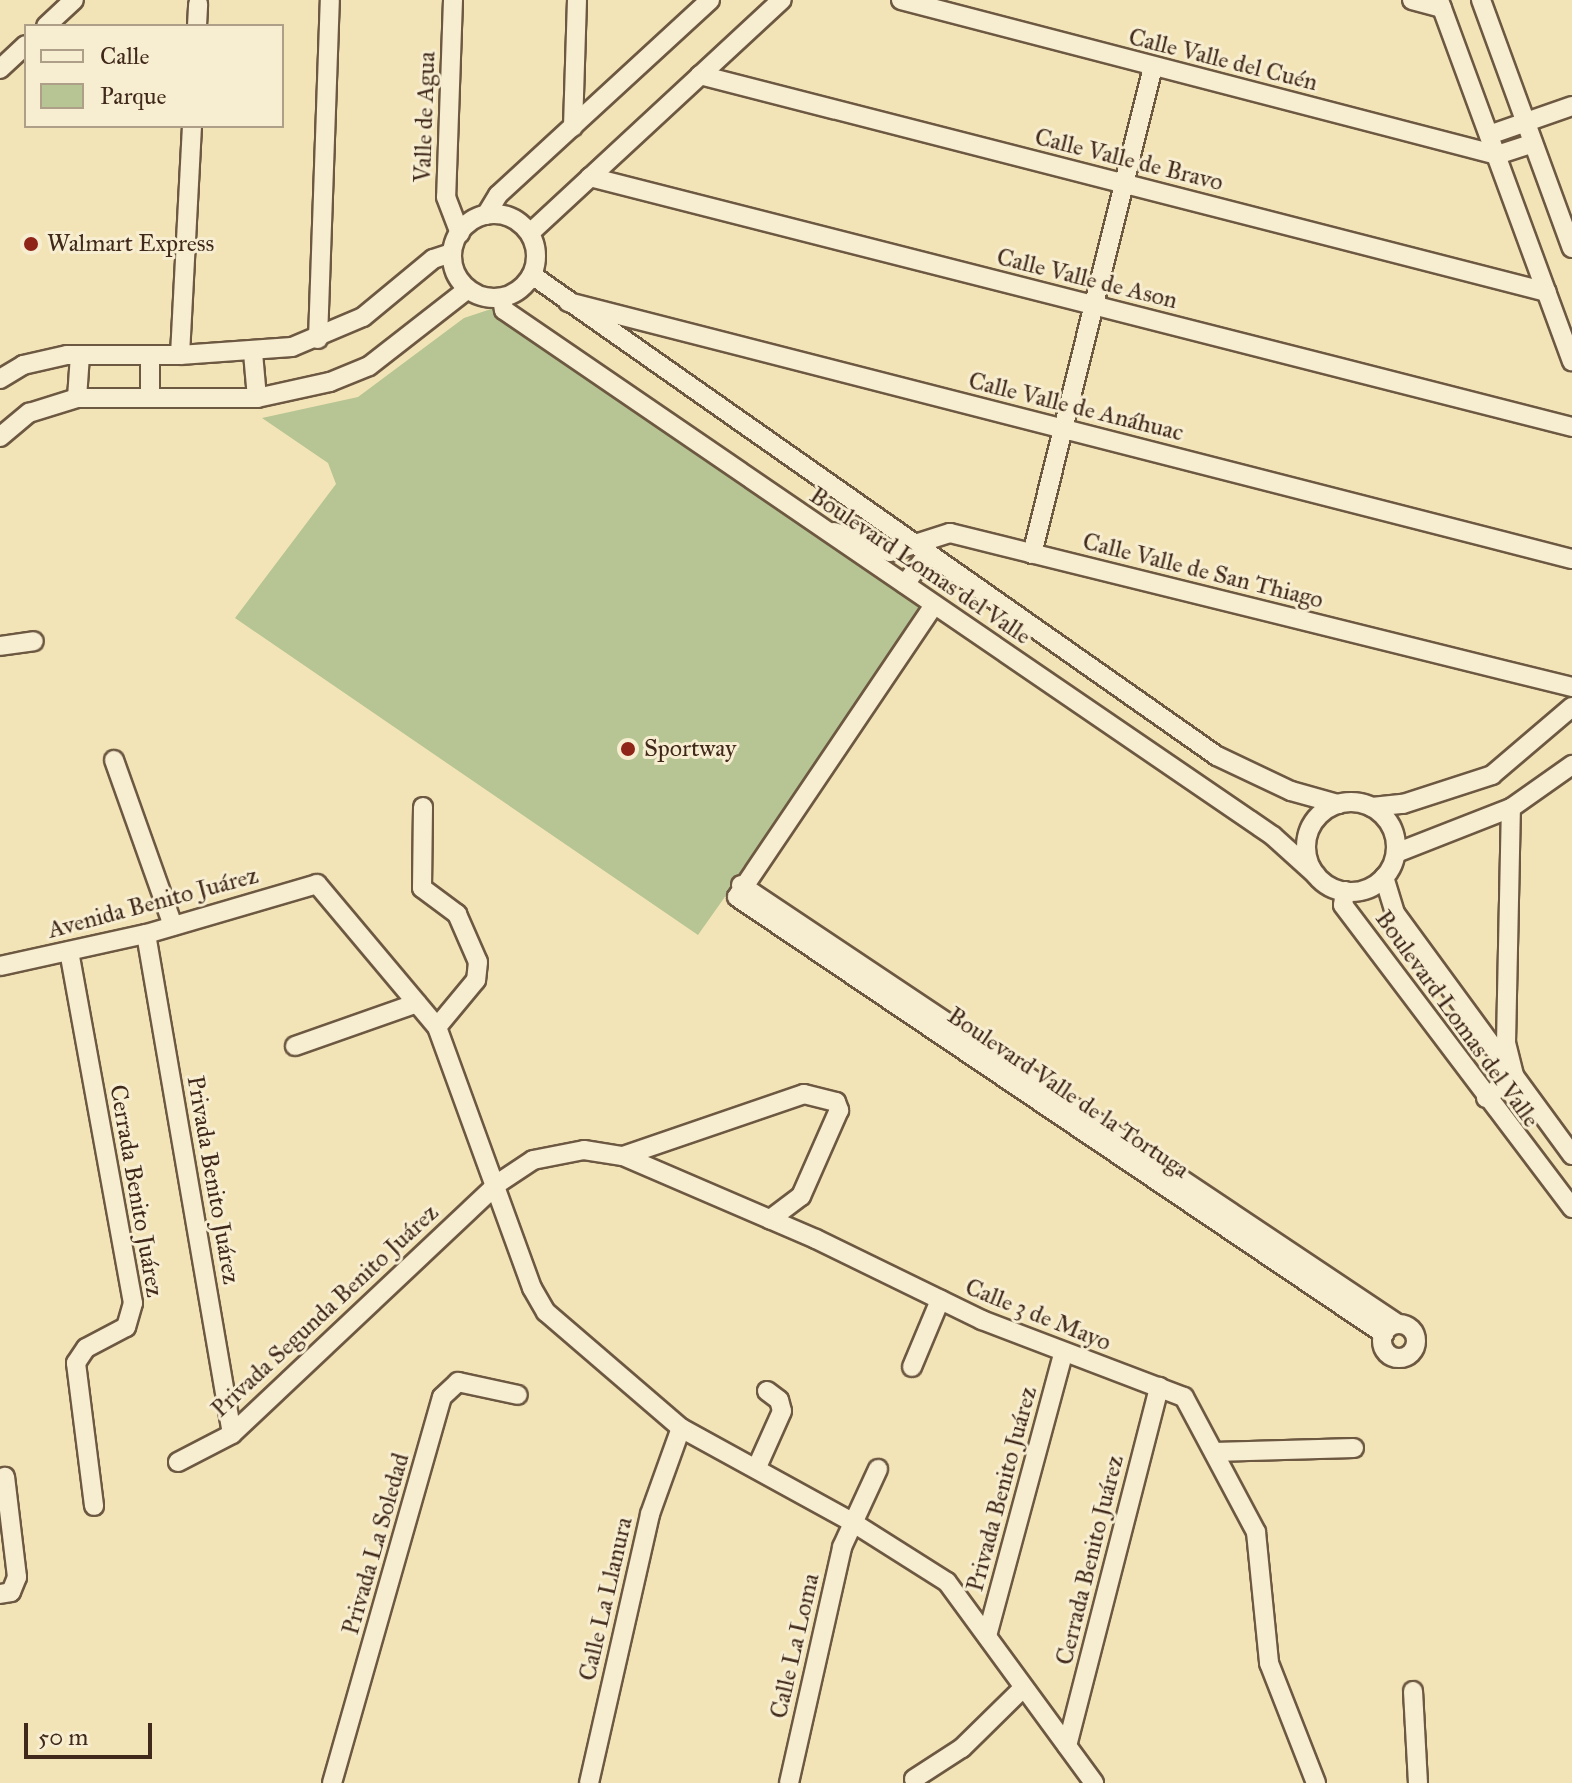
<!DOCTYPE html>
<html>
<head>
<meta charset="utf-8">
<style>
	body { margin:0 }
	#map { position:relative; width:1572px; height:1783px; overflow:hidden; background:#f3e4b8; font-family:"IM FELL Great Primer",serif }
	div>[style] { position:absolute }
	.green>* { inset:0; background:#b6c593 }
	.roads { filter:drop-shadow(2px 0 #6d5842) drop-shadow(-2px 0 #6d5842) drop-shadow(0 2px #6d5842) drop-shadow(0 -2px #6d5842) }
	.minor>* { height:18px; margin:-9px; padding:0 9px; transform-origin:9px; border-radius:9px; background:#f7edd1 }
	.minor>.ring { margin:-9px; padding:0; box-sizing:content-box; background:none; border:18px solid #f7edd1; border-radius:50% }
	.dots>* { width:22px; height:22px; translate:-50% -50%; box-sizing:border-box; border:4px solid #f7edd1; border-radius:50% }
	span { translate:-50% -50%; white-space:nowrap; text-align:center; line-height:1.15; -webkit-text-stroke:6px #f7edd1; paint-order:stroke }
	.street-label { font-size:24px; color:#40291a }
	.poi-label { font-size:24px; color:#40291a }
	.left { translate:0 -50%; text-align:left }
	.legend { position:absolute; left:24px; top:24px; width:260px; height:104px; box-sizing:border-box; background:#f7edd1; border:2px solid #ae9f88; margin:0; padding:10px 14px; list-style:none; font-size:24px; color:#40291a }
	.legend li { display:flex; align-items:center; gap:16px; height:40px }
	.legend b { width:40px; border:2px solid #ae9f88 }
	.scale { position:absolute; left:24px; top:1723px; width:128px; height:36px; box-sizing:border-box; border:4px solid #40291a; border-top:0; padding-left:10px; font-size:24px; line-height:28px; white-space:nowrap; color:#40291a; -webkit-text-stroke:6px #f7edd1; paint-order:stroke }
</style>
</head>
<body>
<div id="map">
	<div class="green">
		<i style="clip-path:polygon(494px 308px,928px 609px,698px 935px,235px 618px,336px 484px,328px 463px,262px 418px,358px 397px,464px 318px)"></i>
	</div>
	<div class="roads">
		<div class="minor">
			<i style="left:453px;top:0;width:197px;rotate:92deg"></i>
			<i style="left:446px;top:197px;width:39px;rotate:69deg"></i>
			<i style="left:901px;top:0;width:616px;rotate:14.58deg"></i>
			<i style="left:1497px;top:155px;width:38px;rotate:-18deg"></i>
			<i style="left:1412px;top:0;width:31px;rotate:15deg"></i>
			<i style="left:1439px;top:0;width:385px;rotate:69.8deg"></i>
			<i style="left:1481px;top:0;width:264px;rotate:69.9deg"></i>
			<i style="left:46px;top:26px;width:38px;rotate:-43deg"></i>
			<i style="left:197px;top:26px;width:22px;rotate:-87deg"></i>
			<i style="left:0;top:69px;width:35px;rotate:-43deg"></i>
			<i style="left:700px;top:75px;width:874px;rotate:14.37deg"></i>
			<i style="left:573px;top:127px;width:127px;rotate:-88.2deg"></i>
			<i style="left:1489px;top:135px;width:88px;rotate:-19.3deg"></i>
			<i style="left:590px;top:177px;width:1013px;rotate:14.28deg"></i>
			<i class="ring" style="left:452px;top:214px;width:66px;height:66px"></i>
			<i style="left:486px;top:215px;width:23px;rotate:-59deg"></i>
			<i style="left:498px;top:195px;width:288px;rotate:-42.6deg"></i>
			<i style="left:530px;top:233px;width:343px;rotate:-42.8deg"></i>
			<i style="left:532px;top:275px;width:837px;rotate:35.08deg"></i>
			<i style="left:1217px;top:756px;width:82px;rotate:25.3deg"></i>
			<i style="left:1291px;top:791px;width:49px;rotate:15.5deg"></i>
			<i style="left:502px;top:298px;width:12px;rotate:81deg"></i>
			<i style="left:504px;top:310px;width:932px;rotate:34.37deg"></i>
			<i style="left:1273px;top:836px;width:57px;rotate:42.1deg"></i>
			<i style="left:568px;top:302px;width:1036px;rotate:14.36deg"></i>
			<i style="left:318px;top:339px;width:339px;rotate:-88deg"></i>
			<i style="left:253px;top:353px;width:45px;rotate:84.9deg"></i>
			<i style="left:180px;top:355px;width:229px;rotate:-87deg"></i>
			<i style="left:0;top:379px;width:27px;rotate:-31deg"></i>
			<i style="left:23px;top:365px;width:45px;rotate:-12.8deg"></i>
			<i style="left:67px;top:355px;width:113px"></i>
			<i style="left:180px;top:355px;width:112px;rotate:-4.1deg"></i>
			<i style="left:292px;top:347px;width:77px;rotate:-22.9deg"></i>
			<i style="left:363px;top:317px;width:91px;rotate:-39.6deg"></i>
			<i style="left:433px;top:259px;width:20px;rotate:-18deg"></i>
			<i style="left:77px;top:398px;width:43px;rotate:-86deg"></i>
			<i style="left:150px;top:398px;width:43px;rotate:-90deg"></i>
			<i style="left:0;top:437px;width:38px;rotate:-40deg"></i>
			<i style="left:29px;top:413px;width:50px;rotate:-17.4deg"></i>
			<i style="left:77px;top:398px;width:180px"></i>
			<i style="left:257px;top:398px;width:75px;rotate:-12.4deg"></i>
			<i style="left:330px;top:382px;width:42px;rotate:-22.3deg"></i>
			<i style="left:369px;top:366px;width:125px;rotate:-37.9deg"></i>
			<i style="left:834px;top:532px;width:59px;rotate:19.7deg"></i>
			<i style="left:890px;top:552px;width:63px;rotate:-17.6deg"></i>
			<i style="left:950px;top:533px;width:641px;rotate:13.91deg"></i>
			<i style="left:1032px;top:554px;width:502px;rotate:-76.05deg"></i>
			<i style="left:905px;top:584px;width:38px;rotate:-53deg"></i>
			<i style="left:934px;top:605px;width:352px;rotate:124deg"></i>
			<i style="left:737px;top:897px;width:781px;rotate:34.04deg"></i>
			<i style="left:0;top:646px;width:34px;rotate:-8deg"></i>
			<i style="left:114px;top:760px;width:176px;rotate:70.4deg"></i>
			<i class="ring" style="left:1306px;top:802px;width:72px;height:72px"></i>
			<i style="left:423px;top:807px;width:81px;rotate:90.7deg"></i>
			<i style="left:422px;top:888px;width:44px;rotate:36.6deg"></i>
			<i style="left:457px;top:914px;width:52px;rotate:66.4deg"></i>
			<i style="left:478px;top:962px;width:18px;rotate:96deg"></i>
			<i style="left:476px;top:980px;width:61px;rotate:129.7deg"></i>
			<i style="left:1372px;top:807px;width:31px;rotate:-6deg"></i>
			<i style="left:1403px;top:804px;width:94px;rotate:-18deg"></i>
			<i style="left:1492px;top:775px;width:105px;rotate:-40.4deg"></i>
			<i style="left:1396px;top:853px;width:123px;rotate:-21.4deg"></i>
			<i style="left:1511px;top:808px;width:75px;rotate:-35.2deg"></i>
			<i style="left:1384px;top:877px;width:38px;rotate:73deg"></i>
			<i style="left:1395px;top:913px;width:300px;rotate:53.8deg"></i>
			<i style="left:741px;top:885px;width:790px;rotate:33.75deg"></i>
			<i style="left:1345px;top:891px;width:14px;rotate:98deg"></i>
			<i style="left:1343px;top:905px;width:380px;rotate:52.9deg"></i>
			<i style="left:146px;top:934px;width:507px;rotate:80.24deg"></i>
			<i style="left:69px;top:951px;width:358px;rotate:79.7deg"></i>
			<i style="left:133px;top:1303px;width:25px;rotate:106deg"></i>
			<i style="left:126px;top:1327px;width:45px;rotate:152.3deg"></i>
			<i style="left:86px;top:1348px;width:18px;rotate:124deg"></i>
			<i style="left:76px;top:1363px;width:144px;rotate:82.8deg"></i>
			<i style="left:0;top:966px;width:149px;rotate:-12.4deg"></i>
			<i style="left:146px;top:934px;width:178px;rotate:-16.3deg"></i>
			<i style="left:317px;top:884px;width:187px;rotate:50deg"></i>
			<i style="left:437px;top:1027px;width:278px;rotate:70deg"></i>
			<i style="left:532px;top:1288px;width:28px;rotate:60deg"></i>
			<i style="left:546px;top:1312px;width:178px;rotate:40.7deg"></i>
			<i style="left:681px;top:1428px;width:195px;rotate:28.8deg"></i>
			<i style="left:852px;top:1522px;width:112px;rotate:32.3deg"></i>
			<i style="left:947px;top:1582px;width:249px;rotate:53.8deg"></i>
			<i style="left:295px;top:1046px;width:129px;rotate:-19.4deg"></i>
			<i style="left:1486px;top:1098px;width:36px;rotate:-39deg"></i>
			<i style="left:1514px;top:1075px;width:33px;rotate:-104deg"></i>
			<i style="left:1506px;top:1043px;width:235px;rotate:-88.8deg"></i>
			<i style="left:623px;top:1156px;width:191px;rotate:-18.9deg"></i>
			<i style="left:804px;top:1094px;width:33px;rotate:14deg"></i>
			<i style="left:836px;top:1102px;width:9px;rotate:69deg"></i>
			<i style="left:839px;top:1110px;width:94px;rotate:113.8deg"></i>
			<i style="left:801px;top:1196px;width:39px;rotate:143deg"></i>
			<i class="ring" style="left:1382px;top:1324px;width:16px;height:16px"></i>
			<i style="left:912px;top:1367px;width:73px;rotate:-67.3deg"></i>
			<i style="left:1214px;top:1452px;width:140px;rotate:-1.6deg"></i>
			<i style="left:178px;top:1462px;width:61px;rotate:-27.4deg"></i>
			<i style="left:232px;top:1434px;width:364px;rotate:-43.3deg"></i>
			<i style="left:497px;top:1184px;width:43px;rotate:-33.7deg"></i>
			<i style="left:533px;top:1160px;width:52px;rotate:-11.1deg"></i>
			<i style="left:584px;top:1150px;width:39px;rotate:9deg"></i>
			<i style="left:623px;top:1156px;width:210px;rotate:23.3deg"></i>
			<i style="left:816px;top:1239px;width:185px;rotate:26deg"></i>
			<i style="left:982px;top:1320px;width:216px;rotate:20.9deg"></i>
			<i style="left:1184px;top:1397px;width:153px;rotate:61.9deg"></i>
			<i style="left:1256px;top:1532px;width:132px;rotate:84.3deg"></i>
			<i style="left:1269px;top:1663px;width:129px;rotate:68.6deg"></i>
			<i style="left:757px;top:1467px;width:61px;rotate:-65.9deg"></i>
			<i style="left:782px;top:1411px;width:11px;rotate:-105deg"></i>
			<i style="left:779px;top:1400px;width:15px;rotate:-143deg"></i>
			<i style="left:0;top:1594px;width:11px;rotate:-10deg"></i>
			<i style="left:11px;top:1592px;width:16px;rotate:-68deg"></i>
			<i style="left:17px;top:1577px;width:101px;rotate:-96.8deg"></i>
			<i style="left:987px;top:1636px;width:292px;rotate:-74.9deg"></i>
			<i style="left:1413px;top:1691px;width:92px;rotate:86.9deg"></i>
			<i style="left:1067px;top:1746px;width:371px;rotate:-75.6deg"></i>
			<i style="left:914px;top:1779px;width:57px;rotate:-32.9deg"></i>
			<i style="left:962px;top:1748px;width:84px;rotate:-44.5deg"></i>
			<i style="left:332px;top:1783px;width:401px;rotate:-74.1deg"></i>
			<i style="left:442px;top:1397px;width:22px;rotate:-43deg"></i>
			<i style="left:458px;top:1382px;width:61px;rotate:12.2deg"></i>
			<i style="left:589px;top:1783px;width:276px;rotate:-77.2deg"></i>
			<i style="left:650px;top:1514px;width:91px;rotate:-70.2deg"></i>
			<i style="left:789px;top:1783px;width:242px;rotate:-77.3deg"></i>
			<i style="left:842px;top:1547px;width:86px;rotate:-65.2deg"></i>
		</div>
	</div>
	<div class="dots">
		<i style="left:31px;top:244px;background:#8f2418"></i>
		<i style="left:628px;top:749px;background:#8f2418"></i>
	</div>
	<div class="street-label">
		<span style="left:1223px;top:60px;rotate:14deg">Calle Valle del Cuén</span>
		<span style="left:425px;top:117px;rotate:-88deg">Valle de Agua</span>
		<span style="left:1129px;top:160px;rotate:14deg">Calle Valle de Bravo</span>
		<span style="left:1087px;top:279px;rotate:14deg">Calle Valle de Ason</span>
		<span style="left:1076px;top:407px;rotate:14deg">Calle Valle de Anáhuac</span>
		<span style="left:920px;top:566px;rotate:34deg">Boulevard Lomas del Valle</span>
		<span style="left:1203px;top:571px;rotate:14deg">Calle Valle de San Thiago</span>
		<span style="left:153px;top:903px;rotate:-15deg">Avenida Benito Juárez</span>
		<span style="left:1457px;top:1019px;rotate:54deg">Boulevard Lomas del Valle</span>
		<span style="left:1068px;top:1093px;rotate:34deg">Boulevard Valle de la Tortuga</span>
		<span style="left:213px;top:1180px;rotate:80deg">Privada Benito Juárez</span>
		<span style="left:136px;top:1191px;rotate:80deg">Cerrada Benito Juárez</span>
		<span style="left:325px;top:1311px;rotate:-43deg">Privada Segunda Benito Juárez</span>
		<span style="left:1038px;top:1315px;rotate:22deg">Calle 3 de Mayo</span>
		<span style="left:1002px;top:1489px;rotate:-75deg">Privada Benito Juárez</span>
		<span style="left:376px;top:1544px;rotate:-74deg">Privada La Soledad</span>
		<span style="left:1090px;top:1560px;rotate:-76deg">Cerrada Benito Juárez</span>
		<span style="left:606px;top:1599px;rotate:-77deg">Calle La Llanura</span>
		<span style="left:795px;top:1646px;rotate:-77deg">Calle La Loma</span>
	</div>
	<div class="poi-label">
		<span class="left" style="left:47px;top:244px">Walmart Express</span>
		<span class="left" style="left:644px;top:749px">Sportway</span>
	</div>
	<ul class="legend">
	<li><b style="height:10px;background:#f7edd1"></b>Calle</li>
	<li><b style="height:22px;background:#b6c593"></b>Parque</li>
	</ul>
	<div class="scale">50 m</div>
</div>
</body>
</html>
